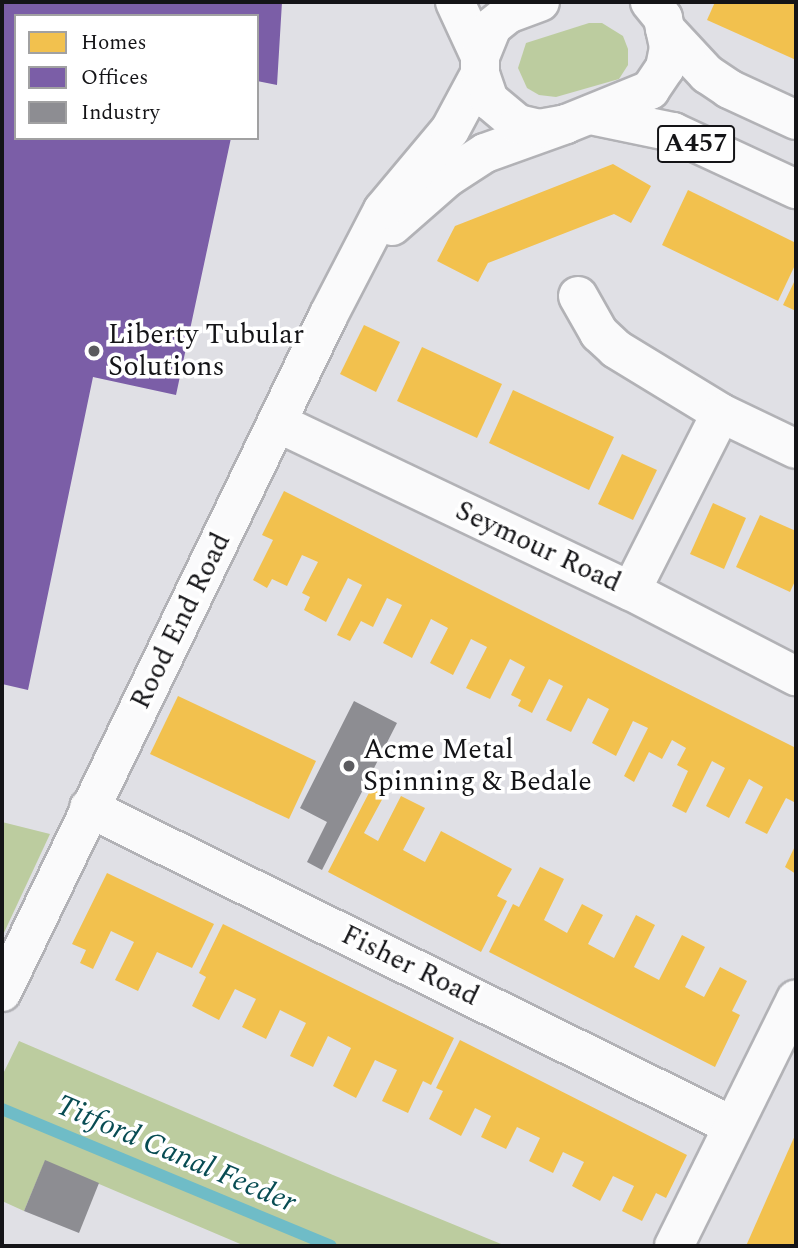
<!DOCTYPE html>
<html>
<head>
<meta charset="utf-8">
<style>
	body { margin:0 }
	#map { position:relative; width:798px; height:1248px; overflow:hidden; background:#e0e0e5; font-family:Spectral,serif }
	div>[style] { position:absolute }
	.green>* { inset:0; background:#bccc9f }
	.homes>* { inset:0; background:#f2c14e }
	.offices>* { inset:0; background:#7b5ea7 }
	.industry>* { inset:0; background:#8d8d92 }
	.stream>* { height:12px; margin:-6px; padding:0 6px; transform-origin:6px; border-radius:6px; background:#6fbcc7 }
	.roads { filter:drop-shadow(2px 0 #b2b2b6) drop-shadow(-2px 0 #b2b2b6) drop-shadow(0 2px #b2b2b6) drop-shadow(0 -2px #b2b2b6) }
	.minor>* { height:38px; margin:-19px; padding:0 19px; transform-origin:19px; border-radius:19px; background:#fafafb }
	.tertiary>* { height:38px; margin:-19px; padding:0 19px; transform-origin:19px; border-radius:19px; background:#fafafb }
	.primary>* { height:38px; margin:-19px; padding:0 19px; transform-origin:19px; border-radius:19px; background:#fafafb }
	.dots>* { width:19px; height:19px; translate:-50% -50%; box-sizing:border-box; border:4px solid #fff; border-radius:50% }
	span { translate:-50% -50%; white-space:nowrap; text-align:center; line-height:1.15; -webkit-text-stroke:7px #fff; paint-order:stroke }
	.shield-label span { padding:2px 5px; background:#fff; border:2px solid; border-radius:5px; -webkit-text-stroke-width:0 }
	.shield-label { font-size:26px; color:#141417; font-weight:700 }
	.poi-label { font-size:28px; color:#141417 }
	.left { translate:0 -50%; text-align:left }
	.street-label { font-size:28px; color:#141417 }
	.water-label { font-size:30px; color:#084c53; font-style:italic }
	.frame { position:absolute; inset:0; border:4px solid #141417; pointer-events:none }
	.legend { position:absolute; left:14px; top:14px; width:245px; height:126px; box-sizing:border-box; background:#fff; border:2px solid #a1a1a2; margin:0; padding:9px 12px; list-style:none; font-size:21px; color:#141417 }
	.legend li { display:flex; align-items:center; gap:14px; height:35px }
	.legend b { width:35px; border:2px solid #a1a1a2 }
</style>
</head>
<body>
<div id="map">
	<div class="green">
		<i style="clip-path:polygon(589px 23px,602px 23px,623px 36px,628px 49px,628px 65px,619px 79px,556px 97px,539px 95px,527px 88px,518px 68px,526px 43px)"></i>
		<i style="clip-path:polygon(2px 822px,50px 834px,2px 937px)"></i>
		<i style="clip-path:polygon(19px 1041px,333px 1175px,506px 1246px,245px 1246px,45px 1161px,24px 1211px,2px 1201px,2px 1076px)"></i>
	</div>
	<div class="homes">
		<i style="clip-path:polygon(715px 2px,794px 2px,796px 60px,707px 20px)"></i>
		<i style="clip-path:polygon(613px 164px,651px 186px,631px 223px,614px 214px,488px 263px,478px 282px,437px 261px,455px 226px)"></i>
		<i style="clip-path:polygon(688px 190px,796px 243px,796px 263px,778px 301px,662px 245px)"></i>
		<i style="clip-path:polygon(796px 278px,796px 311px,783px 305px)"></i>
		<i style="clip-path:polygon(364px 325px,400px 342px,376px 392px,340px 374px)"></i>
		<i style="clip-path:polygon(422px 347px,502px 384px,477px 438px,397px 401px)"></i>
		<i style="clip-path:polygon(513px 390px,614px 437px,589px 490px,489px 443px)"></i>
		<i style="clip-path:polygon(622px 454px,657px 470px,633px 520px,598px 504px)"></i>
		<i style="clip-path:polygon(284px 491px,796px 748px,796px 803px,786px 798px,767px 834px,745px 823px,763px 787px,749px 779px,729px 818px,706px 806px,725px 768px,712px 761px,686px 813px,672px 806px,688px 771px,677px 765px,686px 748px,672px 740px,662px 759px,649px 752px,634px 782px,624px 776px,648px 728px,633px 721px,616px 756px,592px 743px,609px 709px,588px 698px,571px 732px,546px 720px,563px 686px,549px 679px,532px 713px,518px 706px,521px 700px,511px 695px,525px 667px,510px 659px,490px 699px,466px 688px,487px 647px,471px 639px,453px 675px,430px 663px,448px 628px,431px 619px,412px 658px,383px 643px,402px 605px,387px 598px,373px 627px,361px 621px,350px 641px,337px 635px,362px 585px,348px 578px,326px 622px,304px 610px,310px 597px,302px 593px,318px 562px,302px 555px,287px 586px,272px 579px,267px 588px,253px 580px,273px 540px,262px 535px)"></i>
		<i style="clip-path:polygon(713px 503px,746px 518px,724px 569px,690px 554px)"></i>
		<i style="clip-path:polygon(760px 515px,796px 531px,796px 579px,790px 592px,736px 567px)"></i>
		<i style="clip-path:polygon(178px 696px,316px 761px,289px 819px,150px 754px)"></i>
		<i style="clip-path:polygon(372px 787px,385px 794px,364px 833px,378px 841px,401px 796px,425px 808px,403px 850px,425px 862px,441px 831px,512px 869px,497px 896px,507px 901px,481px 952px,328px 872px)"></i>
		<i style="clip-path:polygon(796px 844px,796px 874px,785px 867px)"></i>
		<i style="clip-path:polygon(540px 867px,564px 879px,544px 920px,567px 933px,582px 904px,603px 915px,588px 944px,614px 958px,636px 915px,655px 925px,634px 967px,659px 980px,682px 935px,705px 947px,685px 987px,704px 997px,720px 967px,747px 981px,732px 1011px,740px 1015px,715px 1067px,489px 952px,513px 904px,519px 907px)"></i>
		<i style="clip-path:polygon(107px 873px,214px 924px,192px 968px,157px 952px,138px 991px,115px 980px,134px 942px,111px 931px,93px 969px,80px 963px,86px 950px,72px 944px)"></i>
		<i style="clip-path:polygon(223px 924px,454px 1038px,431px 1085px,423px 1081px,408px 1113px,382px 1101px,397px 1070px,375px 1060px,356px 1098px,333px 1086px,351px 1048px,328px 1036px,313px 1067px,290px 1056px,306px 1023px,280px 1010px,266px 1039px,242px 1027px,256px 999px,235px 989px,219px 1020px,192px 1006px,206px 977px,199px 973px)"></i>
		<i style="clip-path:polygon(460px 1040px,687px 1155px,666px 1198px,656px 1193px,642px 1221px,622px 1211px,634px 1186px,613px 1176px,600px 1201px,572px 1186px,584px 1162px,563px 1152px,553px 1173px,529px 1161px,540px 1138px,517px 1127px,506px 1149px,481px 1137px,491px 1116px,475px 1108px,461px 1136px,429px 1119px,443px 1091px,436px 1088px)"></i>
		<i style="clip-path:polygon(796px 1133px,796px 1246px,746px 1246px)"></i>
	</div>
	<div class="offices">
		<i style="clip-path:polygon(2px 2px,282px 2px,277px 85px,257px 81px,257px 16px,16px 16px,16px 138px,231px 138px,176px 395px,93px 377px,28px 690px,2px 684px)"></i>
	</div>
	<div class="industry">
		<i style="clip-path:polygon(354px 701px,397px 723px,322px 870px,307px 862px,327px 822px,300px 808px)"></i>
		<i style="clip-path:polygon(45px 1160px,99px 1183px,79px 1233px,24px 1211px)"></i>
	</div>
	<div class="stream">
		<i style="left:2px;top:1109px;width:356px;rotate:22.6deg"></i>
	</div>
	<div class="roads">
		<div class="minor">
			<i style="left:578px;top:296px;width:43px;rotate:60.4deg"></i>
			<i style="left:599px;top:333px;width:23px;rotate:43deg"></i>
			<i style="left:616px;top:349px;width:123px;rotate:31.4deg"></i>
			<i style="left:721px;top:413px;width:83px;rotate:25.6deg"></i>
			<i style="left:278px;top:423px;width:391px;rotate:25.5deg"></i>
			<i style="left:631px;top:591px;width:186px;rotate:27.3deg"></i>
			<i style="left:631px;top:591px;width:199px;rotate:-63.2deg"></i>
			<i style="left:89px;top:808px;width:716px;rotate:26.28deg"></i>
			<i style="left:674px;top:1246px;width:275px;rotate:-63.7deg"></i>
		</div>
		<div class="tertiary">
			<i style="left:392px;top:226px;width:74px;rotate:-41.2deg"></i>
			<i style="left:448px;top:177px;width:44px;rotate:-33deg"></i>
			<i style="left:485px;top:153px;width:86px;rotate:-19.7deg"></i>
			<i style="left:2px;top:992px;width:751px;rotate:-64.25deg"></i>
			<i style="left:328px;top:316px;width:119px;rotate:-62.6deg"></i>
			<i style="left:383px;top:210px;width:104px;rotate:-50.1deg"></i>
			<i style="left:450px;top:130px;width:64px;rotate:-61.8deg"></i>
		</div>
		<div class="primary">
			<i style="left:455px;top:2px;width:60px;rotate:65.2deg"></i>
			<i style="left:540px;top:2px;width:33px;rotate:160deg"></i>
			<i style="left:509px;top:13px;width:22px;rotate:141deg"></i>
			<i style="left:492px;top:27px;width:31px;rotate:112deg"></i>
			<i style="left:480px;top:56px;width:18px;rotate:90deg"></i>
			<i style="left:480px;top:74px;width:28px;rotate:71deg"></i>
			<i style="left:489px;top:100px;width:38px;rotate:40deg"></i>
			<i style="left:518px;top:124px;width:22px;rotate:13deg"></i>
			<i style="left:539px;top:129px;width:27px;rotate:-10deg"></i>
			<i style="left:566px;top:124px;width:91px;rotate:-22deg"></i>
			<i style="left:650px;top:90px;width:27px;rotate:-56deg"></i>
			<i style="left:665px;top:68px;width:21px;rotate:-79deg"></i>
			<i style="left:669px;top:47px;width:30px;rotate:-102deg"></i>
			<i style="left:663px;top:18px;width:21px;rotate:-129deg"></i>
			<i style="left:665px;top:29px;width:62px;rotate:47deg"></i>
			<i style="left:707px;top:74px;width:27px;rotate:34deg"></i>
			<i style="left:729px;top:89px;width:74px;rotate:24.8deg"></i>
			<i style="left:590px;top:115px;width:85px;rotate:11.6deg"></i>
			<i style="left:673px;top:132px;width:136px;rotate:24.9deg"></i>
		</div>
	</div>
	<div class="dots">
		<i style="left:94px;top:351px;background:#5b5b5f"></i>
		<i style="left:349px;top:766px;background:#5b5b5f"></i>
	</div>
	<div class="shield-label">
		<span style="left:696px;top:144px">A457</span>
	</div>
	<div class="poi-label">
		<span class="left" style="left:108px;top:351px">Liberty Tubular<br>Solutions</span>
		<span class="left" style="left:363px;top:766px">Acme Metal<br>Spinning &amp; Bedale</span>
	</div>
	<div class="street-label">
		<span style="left:538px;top:547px;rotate:25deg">Seymour Road</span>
		<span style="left:181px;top:621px;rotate:-64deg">Rood End Road</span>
		<span style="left:410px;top:966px;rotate:26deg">Fisher Road</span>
	</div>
	<div class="water-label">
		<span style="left:176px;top:1154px;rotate:23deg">Titford Canal Feeder</span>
	</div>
	<div class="frame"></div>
	<ul class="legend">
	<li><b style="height:19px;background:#f2c14e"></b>Homes</li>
	<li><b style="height:19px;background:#7b5ea7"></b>Offices</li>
	<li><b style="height:19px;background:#8d8d92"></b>Industry</li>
	</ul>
</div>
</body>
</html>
